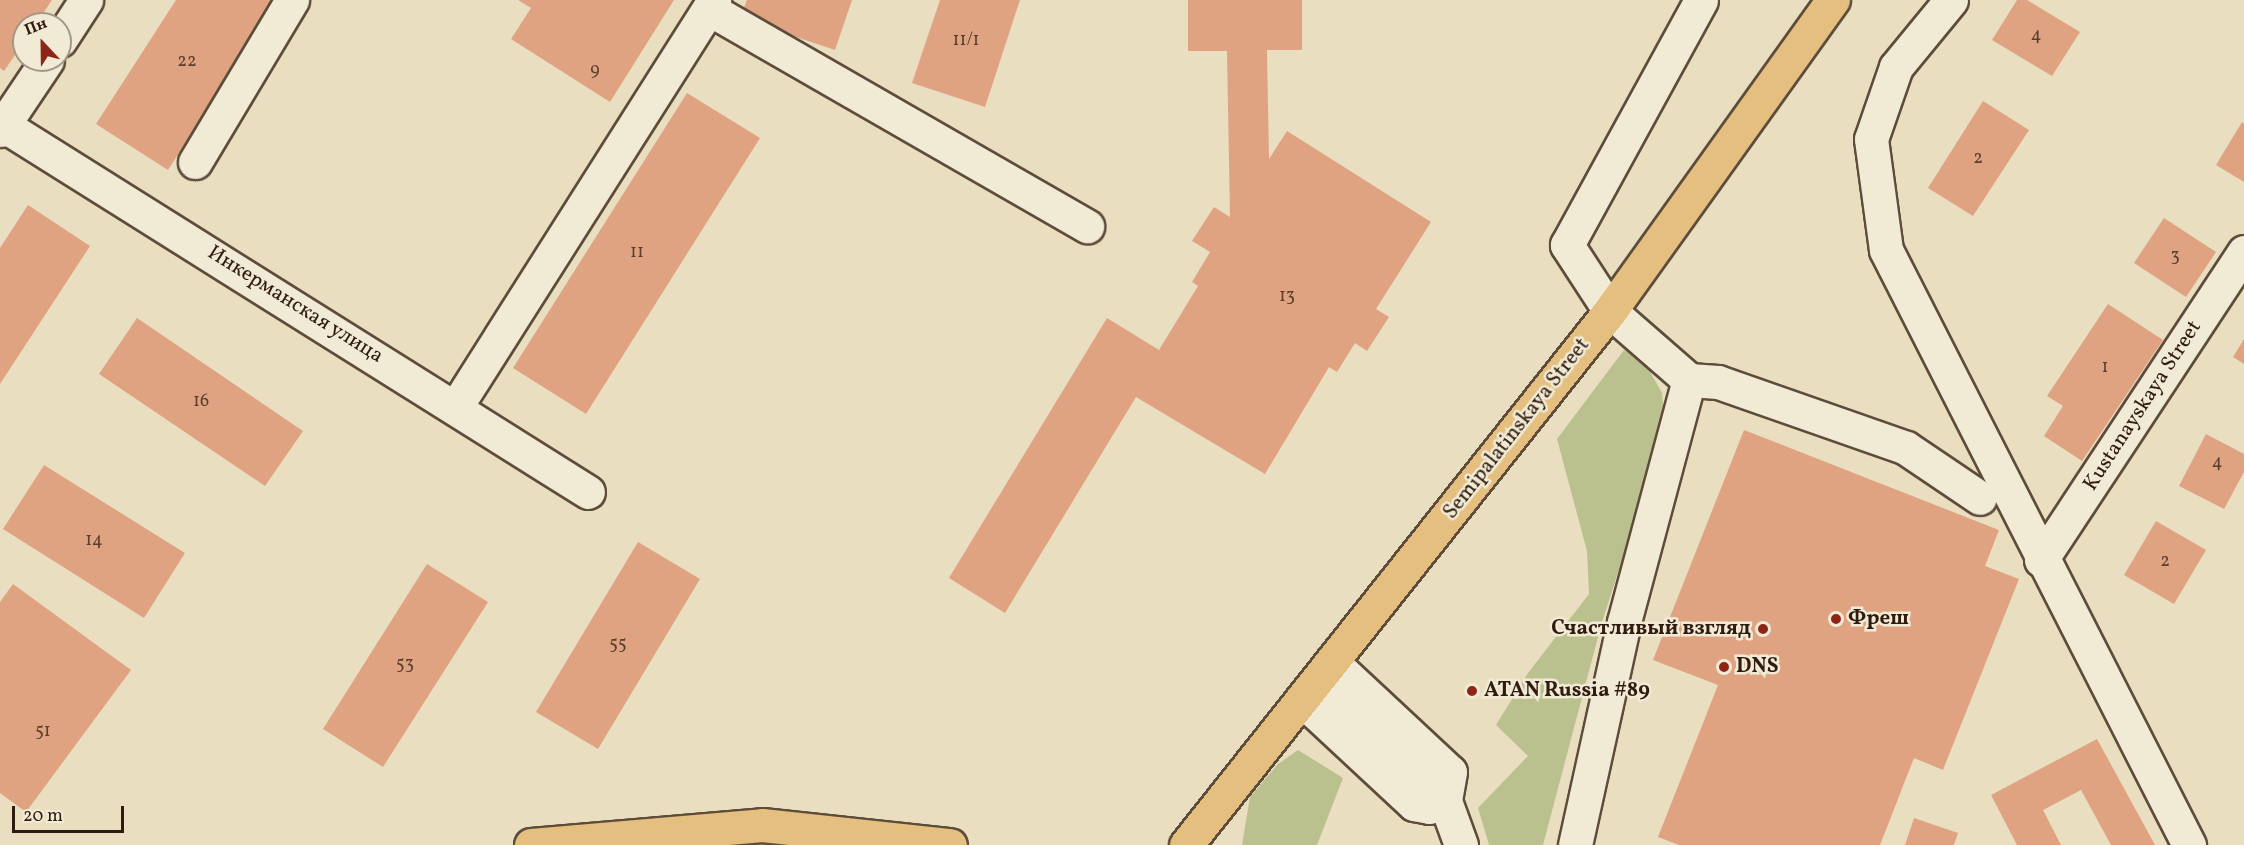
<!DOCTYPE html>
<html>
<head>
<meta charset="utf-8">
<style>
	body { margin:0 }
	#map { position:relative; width:2244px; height:845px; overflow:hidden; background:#e9debf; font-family:Vollkorn,serif }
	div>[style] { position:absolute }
	.green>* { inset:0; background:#bbc08f }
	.building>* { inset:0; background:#dfa382 }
	.roads { filter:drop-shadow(2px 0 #5e4c3b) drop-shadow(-2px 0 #5e4c3b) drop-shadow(0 2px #5e4c3b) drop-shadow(0 -2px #5e4c3b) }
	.minor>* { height:33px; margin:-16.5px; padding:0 16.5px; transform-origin:16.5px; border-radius:16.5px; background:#f1ead5 }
	.major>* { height:33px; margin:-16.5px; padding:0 16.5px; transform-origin:16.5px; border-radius:16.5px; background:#e4bf80 }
	.dots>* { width:16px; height:16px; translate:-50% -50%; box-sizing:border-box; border:3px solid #f1ead5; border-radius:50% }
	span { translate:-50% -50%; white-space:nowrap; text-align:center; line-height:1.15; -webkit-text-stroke:5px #f1ead5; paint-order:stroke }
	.number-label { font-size:18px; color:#5b3e2c }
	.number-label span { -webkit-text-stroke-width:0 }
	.street-label { font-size:21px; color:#2f1c0f }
	.poi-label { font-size:21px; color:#2f1c0f; font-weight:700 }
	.left { translate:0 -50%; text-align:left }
	.right { translate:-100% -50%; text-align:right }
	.north { position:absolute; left:12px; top:12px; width:60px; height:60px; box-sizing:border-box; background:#f1ead5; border:2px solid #a39886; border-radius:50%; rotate:338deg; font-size:16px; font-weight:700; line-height:24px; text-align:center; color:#2f1c0f }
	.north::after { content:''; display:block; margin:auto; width:21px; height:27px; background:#8f2418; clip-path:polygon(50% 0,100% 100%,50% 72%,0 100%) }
	.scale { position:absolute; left:12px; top:806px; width:112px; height:27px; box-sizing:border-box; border:3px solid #2f1c0f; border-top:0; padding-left:8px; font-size:18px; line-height:21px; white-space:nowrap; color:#2f1c0f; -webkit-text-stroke:4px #f1ead5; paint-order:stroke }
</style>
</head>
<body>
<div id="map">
	<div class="green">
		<i style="clip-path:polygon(1624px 350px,1643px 359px,1662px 393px,1665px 428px,1602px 622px,1543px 845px,1489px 845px,1478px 808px,1528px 756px,1496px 725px,1528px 673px,1589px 594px,1587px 551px,1557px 439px)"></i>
		<i style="clip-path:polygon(1298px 750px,1343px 778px,1317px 845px,1242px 845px,1250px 797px,1278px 764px)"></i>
	</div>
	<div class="building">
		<i style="clip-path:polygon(0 0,52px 0,36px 24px,24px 24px,24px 42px,4px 71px,0 68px)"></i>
		<i style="clip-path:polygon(176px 0,277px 0,168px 170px,96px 124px)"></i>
		<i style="clip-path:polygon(518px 0,674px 0,610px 102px,511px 39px,531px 8px)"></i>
		<i style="clip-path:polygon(747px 0,852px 0,835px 50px,740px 18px)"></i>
		<i style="clip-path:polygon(940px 0,1020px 0,985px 107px,912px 83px)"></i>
		<i style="clip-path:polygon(1188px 0,1302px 0,1302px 50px,1267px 50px,1269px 159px,1287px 131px,1431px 222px,1376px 309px,1389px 317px,1367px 351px,1355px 343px,1337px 372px,1329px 367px,1265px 474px,1136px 397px,1005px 613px,949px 578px,1107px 318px,1159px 350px,1198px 286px,1192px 282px,1210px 252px,1192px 241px,1214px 207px,1230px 217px,1227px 51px,1188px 51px)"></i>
		<i style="clip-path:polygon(2017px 0,2027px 0,2080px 32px,2052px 76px,1992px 40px)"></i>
		<i style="clip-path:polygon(687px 93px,760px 138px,586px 414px,513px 368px)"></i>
		<i style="clip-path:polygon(1983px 101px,2029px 130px,1973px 216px,1928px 188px)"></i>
		<i style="clip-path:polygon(2242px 122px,2244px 124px,2244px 182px,2216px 165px)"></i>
		<i style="clip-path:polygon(28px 205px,90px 246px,0 384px,0 248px)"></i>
		<i style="clip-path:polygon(2164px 218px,2216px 252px,2186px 297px,2134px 263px)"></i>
		<i style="clip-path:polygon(2108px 304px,2163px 340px,2082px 461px,2044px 436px,2063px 406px,2047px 396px)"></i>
		<i style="clip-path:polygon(137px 318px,303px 431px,265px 486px,99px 374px)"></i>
		<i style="clip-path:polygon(2244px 339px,2244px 364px,2233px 357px)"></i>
		<i style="clip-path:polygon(1744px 430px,1999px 530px,1985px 566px,2019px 579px,1943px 770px,1914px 758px,1880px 845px,1679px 845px,1658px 837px,1718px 685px,1653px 660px)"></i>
		<i style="clip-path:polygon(2206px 434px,2244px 454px,2244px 472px,2224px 509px,2179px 486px)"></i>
		<i style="clip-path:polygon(44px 465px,185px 553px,144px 618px,3px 529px)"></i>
		<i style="clip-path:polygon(2156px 521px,2206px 550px,2174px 604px,2124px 575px)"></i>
		<i style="clip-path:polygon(638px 542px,700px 579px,598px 749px,536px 712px)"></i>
		<i style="clip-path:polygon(427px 564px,488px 602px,383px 767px,323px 729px)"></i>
		<i style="clip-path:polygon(13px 584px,131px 670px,26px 812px,0 793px,0 602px)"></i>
		<i style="clip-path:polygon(2097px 739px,2155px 845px,2111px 845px,2081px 790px,2043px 810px,2061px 845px,2017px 845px,1991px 795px)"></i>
		<i style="clip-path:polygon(1914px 818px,1958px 833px,1954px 845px,1905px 845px)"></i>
	</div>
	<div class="roads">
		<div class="minor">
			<i style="left:1951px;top:0;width:87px;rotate:129.4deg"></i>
			<i style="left:1896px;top:67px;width:76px;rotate:109.1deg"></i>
			<i style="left:1871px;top:139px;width:112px;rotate:82.3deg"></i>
			<i style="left:1886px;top:250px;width:668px;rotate:63.01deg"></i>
			<i style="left:711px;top:10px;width:434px;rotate:29.9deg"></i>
			<i style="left:60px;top:40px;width:48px;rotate:-57deg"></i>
			<i style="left:0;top:123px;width:694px;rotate:32.11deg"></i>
			<i style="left:0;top:130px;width:84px;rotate:-56.1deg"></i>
			<i style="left:195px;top:162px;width:189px;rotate:-59.1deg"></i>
			<i style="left:1689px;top:380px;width:29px;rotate:4deg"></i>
			<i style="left:1718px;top:382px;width:199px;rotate:19.3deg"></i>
			<i style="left:1906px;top:448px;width:89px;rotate:34deg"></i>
			<i style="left:457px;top:405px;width:480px;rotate:-57.6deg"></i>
			<i style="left:2041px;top:560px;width:369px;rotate:-56.6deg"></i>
			<i style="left:1332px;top:662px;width:161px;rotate:43deg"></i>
			<i style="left:1450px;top:772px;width:29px;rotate:100deg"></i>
			<i style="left:1445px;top:801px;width:47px;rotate:70deg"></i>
			<i style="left:1302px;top:700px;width:153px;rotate:42.9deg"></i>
			<i style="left:1414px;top:804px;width:15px;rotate:11deg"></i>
			<i style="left:1429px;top:807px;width:17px;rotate:-21deg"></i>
			<i style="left:1445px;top:801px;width:175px;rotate:-136.8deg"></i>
			<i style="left:1575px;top:845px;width:228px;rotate:-77.6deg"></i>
			<i style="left:1624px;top:622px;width:251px;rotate:-75deg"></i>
			<i style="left:1689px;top:380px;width:105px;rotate:-138.9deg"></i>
			<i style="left:1610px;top:311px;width:79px;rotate:-123.1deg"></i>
			<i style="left:1567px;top:245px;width:279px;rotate:-61.3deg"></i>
		</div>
		<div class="major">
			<i style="left:531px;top:845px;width:232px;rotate:-4.9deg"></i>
			<i style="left:762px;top:825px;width:189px;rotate:6.1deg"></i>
			<i style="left:1186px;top:845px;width:682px;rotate:-51.55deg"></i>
			<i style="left:1610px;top:311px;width:383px;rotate:-54.4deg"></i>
		</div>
	</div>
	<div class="dots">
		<i style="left:1836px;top:619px;background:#8f2418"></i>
		<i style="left:1763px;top:629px;background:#8f2418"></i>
		<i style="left:1724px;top:667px;background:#8f2418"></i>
		<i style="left:1472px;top:691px;background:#8f2418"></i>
	</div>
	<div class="number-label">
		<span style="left:2036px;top:36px">4</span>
		<span style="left:966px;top:41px">11/1</span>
		<span style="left:187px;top:62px">22</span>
		<span style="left:595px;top:71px">9</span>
		<span style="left:1978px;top:159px">2</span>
		<span style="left:637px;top:253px">11</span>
		<span style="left:2175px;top:257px">3</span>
		<span style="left:1287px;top:297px">13</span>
		<span style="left:2105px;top:368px">1</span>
		<span style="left:201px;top:402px">16</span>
		<span style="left:2217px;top:463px">4</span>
		<span style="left:94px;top:541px">14</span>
		<span style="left:2165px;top:562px">2</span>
		<span style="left:618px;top:645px">55</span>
		<span style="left:405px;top:665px">53</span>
		<span style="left:43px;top:732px">51</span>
	</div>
	<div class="street-label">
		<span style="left:295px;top:305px;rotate:32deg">Инкерманская улица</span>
		<span style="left:2143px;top:406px;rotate:-57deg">Kustanayskaya Street</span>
		<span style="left:1517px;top:429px;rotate:-52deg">Semipalatinskaya Street</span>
	</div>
	<div class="poi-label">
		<span class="left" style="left:1848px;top:619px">Фреш</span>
		<span class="right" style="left:1751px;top:629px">Счастливый взгляд</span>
		<span class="left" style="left:1736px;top:667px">DNS</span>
		<span class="left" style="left:1484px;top:691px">ATAN Russia #89</span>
	</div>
	<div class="north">Пн</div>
	<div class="scale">20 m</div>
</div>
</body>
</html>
